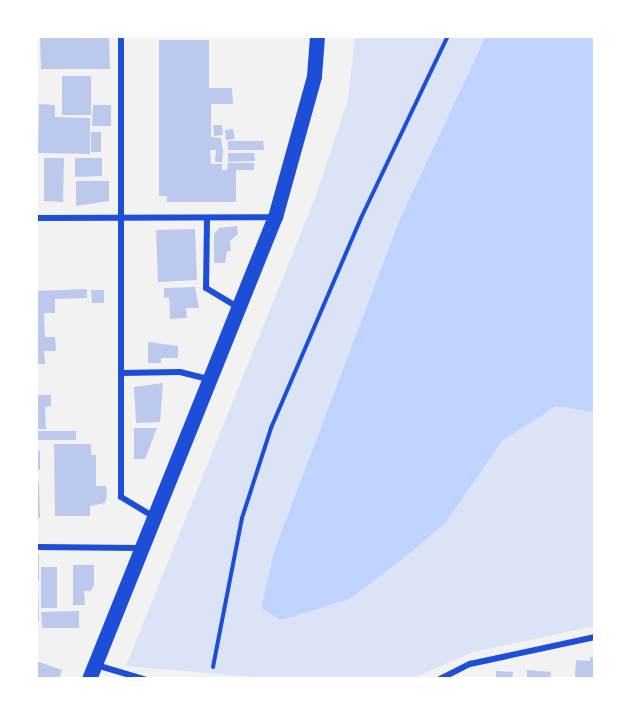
<!DOCTYPE html>
<html>
<head>
<meta charset="utf-8">
<style>
	body { margin:0 }
	#map { position:relative; width:631px; height:715px; overflow:hidden; background:#f2f2f2; font-family:Signika,sans-serif }
	div>[style] { position:absolute }
	.green>* { inset:0; background:#dbe4f7 }
	.water>* { inset:0; background:#bfd3fe }
	.building>* { inset:0; background:#bdc9ec }
	.path>* { height:4px; margin:-2px; padding:0 2px; transform-origin:2px; border-radius:2px; background:#1d4ed8 }
	.minor>* { height:6px; margin:-3px; padding:0 3px; transform-origin:3px; border-radius:3px; background:#1d4ed8 }
	.primary>* { height:15px; margin:-7.5px; padding:0 7.5px; transform-origin:7.5px; border-radius:7.5px; background:#1d4ed8 }
	span { translate:-50% -50%; white-space:nowrap; text-align:center; line-height:1.15; -webkit-text-stroke:6px #fff; paint-order:stroke }
	.frame { position:absolute; inset:0; border:38px solid #fff; pointer-events:none }
</style>
</head>
<body>
<div id="map">
	<div class="green">
		<i style="clip-path:polygon(355px 36px,595px 36px,595px 626px,473px 652px,411px 679px,276px 679px,126px 666px,315px 198px,348px 99px)"></i>
	</div>
	<div class="water">
		<i style="clip-path:polygon(486px 36px,595px 36px,595px 412px,556px 406px,502px 441px,446px 522px,410px 553px,350px 599px,281px 620px,261px 608px,275px 549px,400px 219px)"></i>
	</div>
	<div class="building">
		<i style="clip-path:polygon(109px 36px,110px 69px,41px 69px,40px 37px)"></i>
		<i style="clip-path:polygon(159px 40px,209px 40px,209px 88px,232px 88px,233px 104px,211px 104px,211px 137px,221px 138px,223px 151px,222px 162px,215px 162px,216px 150px,210px 150px,211px 164px,222px 164px,222px 170px,227px 170px,228px 163px,254px 163px,254px 170px,236px 170px,236px 202px,167px 202px,167px 196px,159px 196px)"></i>
		<i style="clip-path:polygon(62px 76px,91px 76px,91px 115px,62px 115px)"></i>
		<i style="clip-path:polygon(39px 104px,55px 105px,55px 117px,90px 118px,90px 154px,38px 153px)"></i>
		<i style="clip-path:polygon(93px 105px,111px 105px,111px 126px,92px 126px)"></i>
		<i style="clip-path:polygon(213px 125px,222px 125px,223px 135px,214px 136px)"></i>
		<i style="clip-path:polygon(233px 129px,235px 139px,226px 140px,225px 130px)"></i>
		<i style="clip-path:polygon(91px 132px,101px 132px,101px 152px,91px 152px)"></i>
		<i style="clip-path:polygon(228px 141px,263px 141px,264px 150px,228px 150px)"></i>
		<i style="clip-path:polygon(228px 153px,254px 153px,255px 161px,228px 162px)"></i>
		<i style="clip-path:polygon(44px 158px,64px 158px,63px 202px,44px 201px)"></i>
		<i style="clip-path:polygon(75px 158px,102px 158px,102px 176px,75px 177px)"></i>
		<i style="clip-path:polygon(76px 181px,109px 181px,109px 201px,76px 206px)"></i>
		<i style="clip-path:polygon(237px 226px,238px 234px,230px 241px,231px 251px,227px 251px,225px 263px,214px 263px,214px 234px,219px 228px)"></i>
		<i style="clip-path:polygon(195px 229px,197px 280px,158px 282px,156px 230px)"></i>
		<i style="clip-path:polygon(195px 287px,199px 308px,186px 308px,187px 318px,170px 319px,169px 297px,164px 298px,164px 288px)"></i>
		<i style="clip-path:polygon(87px 289px,87px 298px,55px 299px,55px 313px,44px 313px,45px 337px,55px 337px,56px 351px,44px 351px,45px 364px,36px 364px,36px 291px)"></i>
		<i style="clip-path:polygon(91px 290px,104px 290px,104px 303px,92px 303px)"></i>
		<i style="clip-path:polygon(148px 342px,178px 346px,178px 358px,161px 358px,161px 363px,148px 363px)"></i>
		<i style="clip-path:polygon(163px 383px,160px 422px,136px 423px,134px 387px)"></i>
		<i style="clip-path:polygon(36px 395px,51px 395px,51px 406px,45px 407px,46px 429px,36px 429px)"></i>
		<i style="clip-path:polygon(134px 428px,157px 428px,145px 459px,134px 459px)"></i>
		<i style="clip-path:polygon(36px 431px,76px 431px,76px 440px,36px 440px)"></i>
		<i style="clip-path:polygon(54px 444px,91px 444px,91px 455px,96px 455px,96px 486px,106px 486px,107px 496px,105px 503px,90px 506px,90px 516px,55px 516px)"></i>
		<i style="clip-path:polygon(36px 450px,40px 451px,40px 470px,36px 470px)"></i>
		<i style="clip-path:polygon(36px 482px,39px 482px,40px 518px,36px 518px)"></i>
		<i style="clip-path:polygon(36px 554px,39px 554px,39px 581px,36px 581px)"></i>
		<i style="clip-path:polygon(73px 565px,94px 565px,94px 585px,91px 591px,84px 591px,85px 605px,73px 605px)"></i>
		<i style="clip-path:polygon(41px 567px,57px 567px,57px 608px,41px 608px)"></i>
		<i style="clip-path:polygon(36px 582px,38px 582px,39px 621px,36px 621px)"></i>
		<i style="clip-path:polygon(79px 611px,79px 628px,42px 628px,41px 612px)"></i>
		<i style="clip-path:polygon(590px 657px,595px 658px,595px 679px,571px 679px,575px 677px,576px 660px,590px 661px)"></i>
		<i style="clip-path:polygon(36px 661px,62px 670px,59px 679px,36px 679px)"></i>
		<i style="clip-path:polygon(527px 670px,551px 672px,550px 679px,527px 679px)"></i>
		<i style="clip-path:polygon(496px 671px,513px 672px,512px 679px,496px 679px)"></i>
	</div>
	<div class="path">
		<i style="left:213px;top:667px;width:152px;rotate:-79deg"></i>
		<i style="left:242px;top:518px;width:95px;rotate:-72.1deg"></i>
		<i style="left:271px;top:428px;width:228px;rotate:-66.8deg"></i>
		<i style="left:361px;top:218px;width:202px;rotate:-64.5deg"></i>
	</div>
	<div class="minor">
		<i style="left:121px;top:36px;width:461px;rotate:90deg"></i>
		<i style="left:121px;top:497px;width:37px;rotate:31deg"></i>
		<i style="left:36px;top:218px;width:239px;rotate:-0.2deg"></i>
		<i style="left:207px;top:219px;width:69px;rotate:90.8deg"></i>
		<i style="left:206px;top:288px;width:37px;rotate:31deg"></i>
		<i style="left:121px;top:373px;width:59px;rotate:-1deg"></i>
		<i style="left:180px;top:372px;width:30px;rotate:14deg"></i>
		<i style="left:36px;top:547px;width:104px;rotate:0.6deg"></i>
		<i style="left:96px;top:665px;width:50px;rotate:16.3deg"></i>
		<i style="left:440px;top:679px;width:34px;rotate:-27deg"></i>
		<i style="left:470px;top:664px;width:128px;rotate:-12.2deg"></i>
	</div>
	<div class="primary">
		<i style="left:89px;top:679px;width:498px;rotate:-68.1deg"></i>
		<i style="left:275px;top:217px;width:146px;rotate:-74.5deg"></i>
		<i style="left:314px;top:76px;width:40px;rotate:-85.7deg"></i>
	</div>
	<div class="frame"></div>
</div>
</body>
</html>
